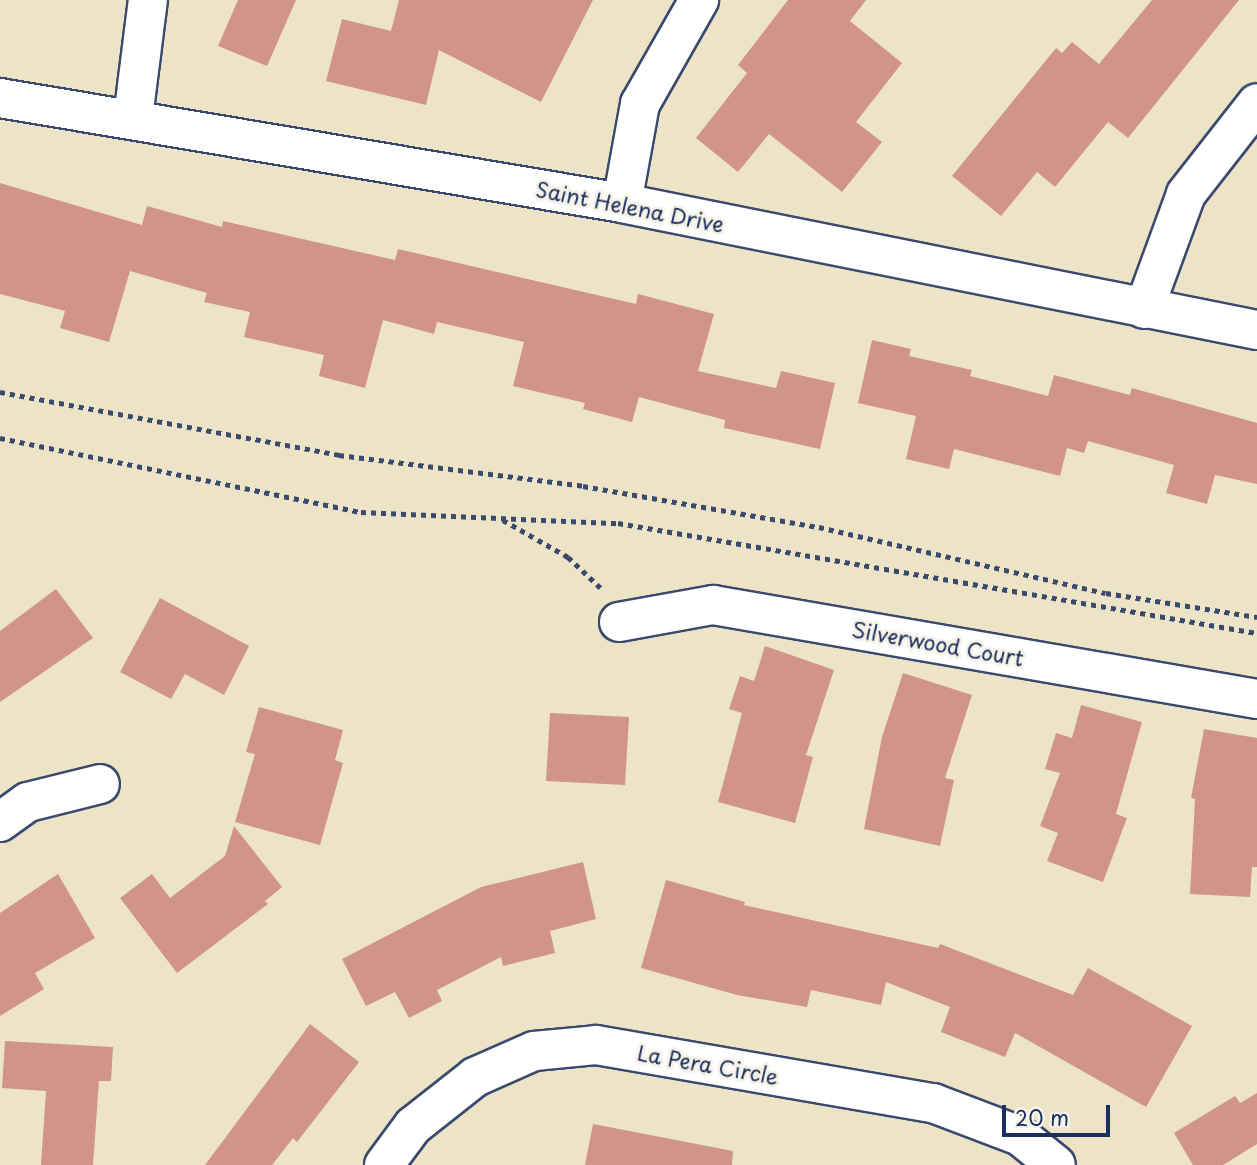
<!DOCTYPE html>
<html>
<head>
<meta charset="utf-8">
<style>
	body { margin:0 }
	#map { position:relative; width:1257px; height:1165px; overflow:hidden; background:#ede4c7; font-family:"Playpen Sans",sans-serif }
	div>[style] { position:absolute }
	.building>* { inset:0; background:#d1948a }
	.path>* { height:4.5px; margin-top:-2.25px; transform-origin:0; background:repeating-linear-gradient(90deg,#3a4a6e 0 5px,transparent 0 10px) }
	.roads { filter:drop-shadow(2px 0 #3a4a6e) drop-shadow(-2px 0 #3a4a6e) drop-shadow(0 2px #3a4a6e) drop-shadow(0 -2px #3a4a6e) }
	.minor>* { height:38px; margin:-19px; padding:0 19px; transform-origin:19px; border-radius:19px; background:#fff }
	span { translate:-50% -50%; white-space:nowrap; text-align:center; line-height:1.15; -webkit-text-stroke:6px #f7f3e8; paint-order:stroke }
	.street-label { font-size:21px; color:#1b2f5e }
	.scale { position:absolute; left:1002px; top:1105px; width:108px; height:32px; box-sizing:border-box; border:4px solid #1b2f5e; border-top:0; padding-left:9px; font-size:21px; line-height:24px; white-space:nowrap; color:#1b2f5e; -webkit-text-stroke:5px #f7f3e8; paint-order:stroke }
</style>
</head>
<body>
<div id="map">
	<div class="building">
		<i style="clip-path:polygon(238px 0,296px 0,267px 66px,218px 46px)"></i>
		<i style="clip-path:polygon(399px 0,593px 0,541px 102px,439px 50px,426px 105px,326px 81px,342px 19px,391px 31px)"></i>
		<i style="clip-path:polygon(788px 0,866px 0,850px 21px,902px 63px,856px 122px,882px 142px,842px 192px,769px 134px,738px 172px,696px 138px,747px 73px,738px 65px)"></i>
		<i style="clip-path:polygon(1152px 0,1239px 0,1128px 138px,1108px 122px,1055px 187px,1037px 172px,1001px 216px,952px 176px,1056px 48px,1062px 53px,1072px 42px,1099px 64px)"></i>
		<i style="clip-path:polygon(0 183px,142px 225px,147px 206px,222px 227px,223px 221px,395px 260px,398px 249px,636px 304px,638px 294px,714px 314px,698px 371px,776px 388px,781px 371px,835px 383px,820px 449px,724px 428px,725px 420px,639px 397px,632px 422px,583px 409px,585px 403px,513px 386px,524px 342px,437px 322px,434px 334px,383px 320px,365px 388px,319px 376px,324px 355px,244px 337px,250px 312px,204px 302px,207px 293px,130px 271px,109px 342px,60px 328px,65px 311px,0 294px)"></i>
		<i style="clip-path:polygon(872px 340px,911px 349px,909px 356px,972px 370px,970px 376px,1048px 396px,1054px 375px,1130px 395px,1132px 388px,1257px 423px,1257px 484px,1215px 475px,1207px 504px,1166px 493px,1174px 465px,1088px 441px,1084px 453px,1067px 448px,1060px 476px,954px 449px,949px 469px,906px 459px,916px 416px,858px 403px)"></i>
		<i style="clip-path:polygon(56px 589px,93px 638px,0 702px,0 631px)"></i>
		<i style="clip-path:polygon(160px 598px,249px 646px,224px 695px,185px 674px,171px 699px,120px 672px)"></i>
		<i style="clip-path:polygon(765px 646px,834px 670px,806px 755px,813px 757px,795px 823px,718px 802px,742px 713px,729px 709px,740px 676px,754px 681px)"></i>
		<i style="clip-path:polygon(903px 673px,972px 695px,945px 778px,954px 780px,940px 846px,864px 829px,882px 737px)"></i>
		<i style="clip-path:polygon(1081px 705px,1142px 722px,1116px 814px,1127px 818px,1103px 882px,1047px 861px,1058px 833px,1040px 826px,1060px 773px,1045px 769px,1056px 733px,1072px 738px)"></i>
		<i style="clip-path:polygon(259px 707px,343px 730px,335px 760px,343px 763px,320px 845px,235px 822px,255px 754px,246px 752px)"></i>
		<i style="clip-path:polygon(550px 713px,629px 717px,625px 785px,546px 781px)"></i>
		<i style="clip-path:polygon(1204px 729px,1257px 738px,1257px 867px,1252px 867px,1250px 897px,1190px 894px,1195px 799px,1191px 798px)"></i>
		<i style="clip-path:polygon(234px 826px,282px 887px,265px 901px,268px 904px,177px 973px,120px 898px,152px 874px,170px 898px,225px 856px)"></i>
		<i style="clip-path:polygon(583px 862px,596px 919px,550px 931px,555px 953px,503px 966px,501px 957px,437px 990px,442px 1001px,409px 1018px,395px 992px,366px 1006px,342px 959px,481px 887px)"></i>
		<i style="clip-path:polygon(58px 874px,95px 938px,35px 973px,44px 989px,0 1016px,0 913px)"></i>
		<i style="clip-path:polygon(666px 880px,745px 902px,744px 905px,938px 948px,940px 944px,1073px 995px,1088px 968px,1192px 1026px,1146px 1107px,1015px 1033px,1005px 1057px,941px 1032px,950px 1007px,886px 982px,881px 1005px,811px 990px,807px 1007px,737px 995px,641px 968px)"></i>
		<i style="clip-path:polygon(310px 1024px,359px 1062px,297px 1142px,293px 1138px,272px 1165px,205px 1165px)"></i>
		<i style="clip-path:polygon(5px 1041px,113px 1047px,111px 1081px,99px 1081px,93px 1165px,41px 1165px,46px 1091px,2px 1088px)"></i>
		<i style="clip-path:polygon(1257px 1093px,1257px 1144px,1223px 1165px,1193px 1165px,1174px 1133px,1235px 1096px,1240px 1103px)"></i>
		<i style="clip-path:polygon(593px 1124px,733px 1151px,732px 1165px,585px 1165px)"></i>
	</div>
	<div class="path">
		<i style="left:0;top:392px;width:345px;rotate:10.5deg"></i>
		<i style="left:339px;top:455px;width:246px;rotate:7.2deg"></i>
		<i style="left:583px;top:486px;width:240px;rotate:9.9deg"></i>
		<i style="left:819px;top:527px;width:294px;rotate:13deg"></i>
		<i style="left:1106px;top:593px;width:153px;rotate:9deg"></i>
		<i style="left:0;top:438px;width:369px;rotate:11.6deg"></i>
		<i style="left:361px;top:512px;width:257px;rotate:2.5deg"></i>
		<i style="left:618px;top:523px;width:648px;rotate:9.77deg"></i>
		<i style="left:503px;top:520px;width:75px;rotate:29.6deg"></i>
		<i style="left:568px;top:557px;width:48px;rotate:43.3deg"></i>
	</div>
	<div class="roads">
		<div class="minor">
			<i style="left:0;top:98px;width:631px;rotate:9.58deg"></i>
			<i style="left:622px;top:203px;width:648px;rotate:11.31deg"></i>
			<i style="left:133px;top:118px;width:119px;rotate:-82.8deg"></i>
			<i style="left:622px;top:203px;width:101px;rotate:-79.7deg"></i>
			<i style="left:640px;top:104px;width:120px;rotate:-60.4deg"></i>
			<i style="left:1144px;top:309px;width:122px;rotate:-69.9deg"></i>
			<i style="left:1186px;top:194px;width:115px;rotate:-52deg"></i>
			<i style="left:619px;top:622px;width:96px;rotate:-10.3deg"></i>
			<i style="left:713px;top:605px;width:552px;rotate:9.8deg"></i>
			<i style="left:0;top:822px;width:34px;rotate:-36deg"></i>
			<i style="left:28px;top:802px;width:74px;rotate:-14deg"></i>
			<i style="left:384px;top:1165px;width:49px;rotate:-53.4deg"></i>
			<i style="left:413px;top:1126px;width:79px;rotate:-38.3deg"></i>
			<i style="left:475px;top:1077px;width:64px;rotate:-23.8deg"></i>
			<i style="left:534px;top:1051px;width:62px;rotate:-5.5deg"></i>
			<i style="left:596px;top:1045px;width:342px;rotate:9.8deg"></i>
			<i style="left:933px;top:1103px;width:93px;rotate:20.8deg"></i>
			<i style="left:1020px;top:1136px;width:46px;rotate:38.9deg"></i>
		</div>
	</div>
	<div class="street-label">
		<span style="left:630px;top:206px;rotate:11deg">Saint Helena Drive</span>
		<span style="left:938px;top:643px;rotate:10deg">Silverwood Court</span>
		<span style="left:708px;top:1064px;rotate:10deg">La Pera Circle</span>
	</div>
	<div class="scale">20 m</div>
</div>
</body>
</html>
